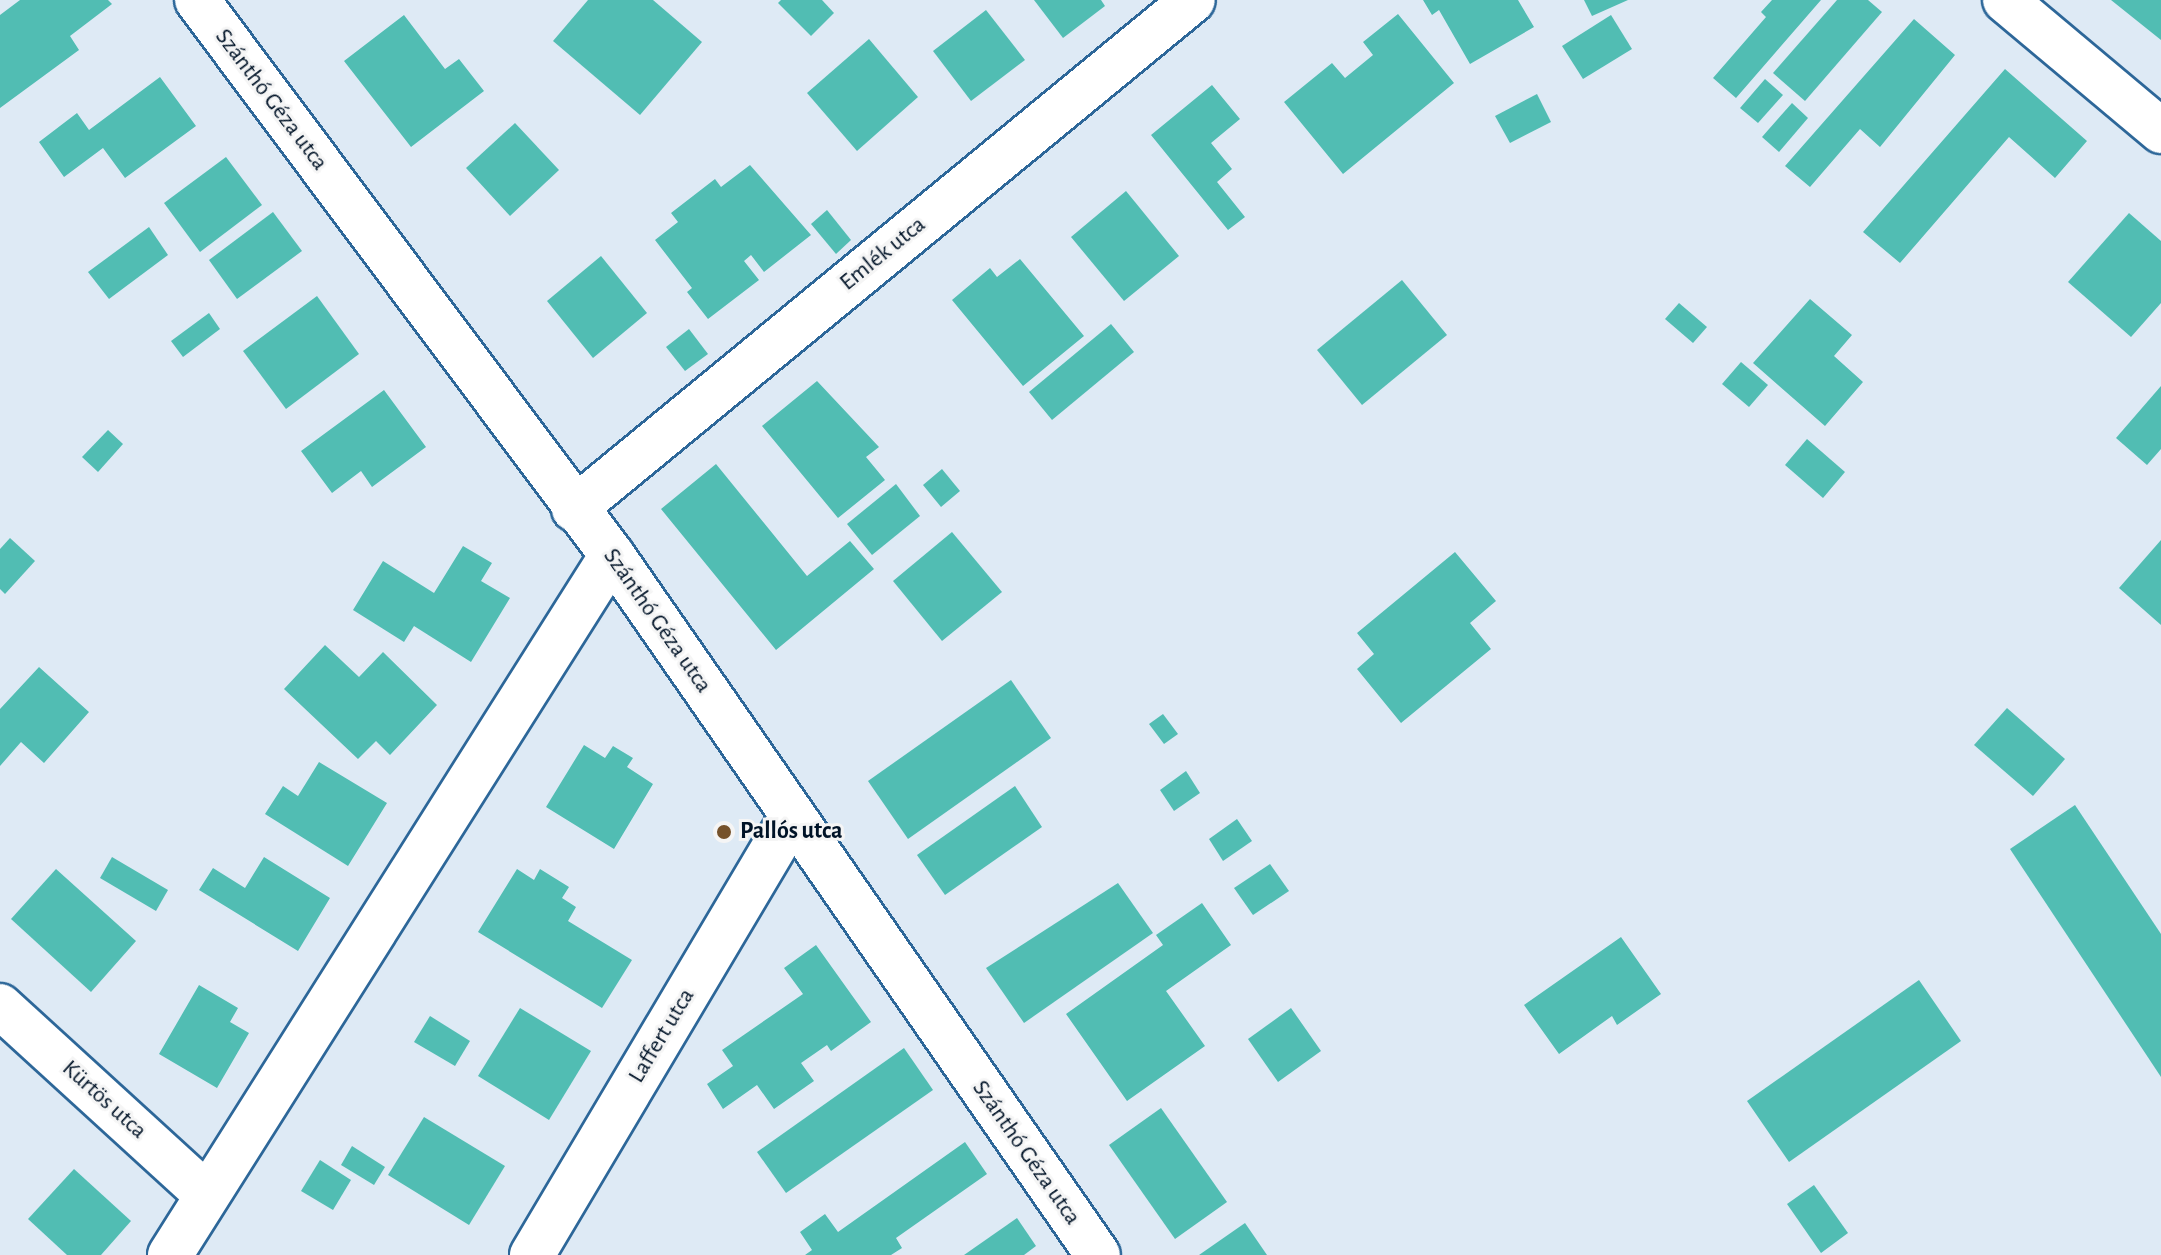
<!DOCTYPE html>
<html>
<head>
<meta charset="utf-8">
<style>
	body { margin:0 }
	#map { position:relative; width:2161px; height:1255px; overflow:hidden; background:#deeaf5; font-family:"Alegreya Sans",sans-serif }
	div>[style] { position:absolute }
	.building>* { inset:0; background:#51bdb3 }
	.roads { filter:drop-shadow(2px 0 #2d6799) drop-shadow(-2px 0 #2d6799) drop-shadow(0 2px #2d6799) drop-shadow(0 -2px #2d6799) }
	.minor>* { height:44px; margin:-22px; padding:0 22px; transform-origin:22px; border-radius:22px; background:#fff }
	.dots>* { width:22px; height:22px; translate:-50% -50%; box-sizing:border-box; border:4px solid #f5f5f5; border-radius:50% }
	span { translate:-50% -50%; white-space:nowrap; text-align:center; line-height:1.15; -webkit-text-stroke:6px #f5f5f5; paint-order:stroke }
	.street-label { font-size:24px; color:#001327 }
	.poi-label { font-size:24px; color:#001327; font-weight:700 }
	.left { translate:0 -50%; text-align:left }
</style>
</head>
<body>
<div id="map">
	<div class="building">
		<i style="clip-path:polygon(20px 0,108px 0,112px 4px,70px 36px,79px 50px,0 108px,0 15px)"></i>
		<i style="clip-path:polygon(588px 0,653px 0,702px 42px,640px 115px,553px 41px)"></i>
		<i style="clip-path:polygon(781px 0,822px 0,834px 13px,811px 36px,778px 3px)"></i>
		<i style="clip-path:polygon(1034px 0,1101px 0,1105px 6px,1063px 38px)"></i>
		<i style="clip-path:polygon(1423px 0,1518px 0,1534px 27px,1470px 64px,1439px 10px,1432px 15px)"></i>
		<i style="clip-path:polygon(1584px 0,1628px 0,1592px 16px)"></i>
		<i style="clip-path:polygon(1772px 0,1821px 0,1736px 98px,1713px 78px,1766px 17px,1761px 12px)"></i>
		<i style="clip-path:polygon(1837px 0,1868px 0,1882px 12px,1805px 101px,1773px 73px)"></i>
		<i style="clip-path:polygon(2111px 0,2161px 0,2161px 40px)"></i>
		<i style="clip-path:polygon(986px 10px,1025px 60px,971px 101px,933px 51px)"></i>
		<i style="clip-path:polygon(1398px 14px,1454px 83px,1343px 174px,1284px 102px,1332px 63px,1345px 78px,1373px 55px,1363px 42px)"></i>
		<i style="clip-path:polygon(404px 15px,445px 69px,459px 59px,484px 91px,411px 147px,344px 61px)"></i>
		<i style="clip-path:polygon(1611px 15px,1632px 49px,1583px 79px,1562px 46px)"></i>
		<i style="clip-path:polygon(1914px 19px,1955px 55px,1880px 147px,1860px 129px,1810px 187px,1785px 166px)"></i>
		<i style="clip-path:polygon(869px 39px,918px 97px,857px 151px,807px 93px)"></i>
		<i style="clip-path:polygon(2005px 69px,2087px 141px,2055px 178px,2009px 137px,1900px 263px,1863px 232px)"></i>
		<i style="clip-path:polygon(160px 77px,196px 126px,125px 178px,103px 148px,64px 177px,39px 142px,77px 113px,89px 130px)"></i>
		<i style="clip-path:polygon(1765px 79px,1783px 95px,1758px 123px,1740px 108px)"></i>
		<i style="clip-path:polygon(1212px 85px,1240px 119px,1211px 143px,1232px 169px,1217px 182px,1245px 217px,1228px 230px,1151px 135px)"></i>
		<i style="clip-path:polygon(1537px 94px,1551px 122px,1510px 143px,1495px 116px)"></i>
		<i style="clip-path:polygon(1792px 103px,1808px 118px,1779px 152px,1762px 137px)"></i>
		<i style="clip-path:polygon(515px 123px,559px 170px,510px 216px,466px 168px)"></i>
		<i style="clip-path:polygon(226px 157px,262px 205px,200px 252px,164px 203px)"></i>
		<i style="clip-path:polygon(750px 165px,811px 235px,764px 272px,751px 255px,744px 261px,759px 280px,708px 319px,687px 292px,692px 288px,655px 240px,678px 222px,671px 213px,715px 179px,721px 187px)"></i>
		<i style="clip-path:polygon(1126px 191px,1179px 256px,1124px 301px,1071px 237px)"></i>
		<i style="clip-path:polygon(827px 210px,851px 240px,836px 254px,811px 224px)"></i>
		<i style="clip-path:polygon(273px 212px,302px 251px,237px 299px,209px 260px)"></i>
		<i style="clip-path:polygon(2129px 213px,2161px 241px,2161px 303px,2131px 337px,2068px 282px)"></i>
		<i style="clip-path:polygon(149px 227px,168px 255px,109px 299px,88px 272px)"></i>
		<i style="clip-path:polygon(601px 256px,647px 313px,593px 358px,547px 301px)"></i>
		<i style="clip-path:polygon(1020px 259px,1084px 336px,1023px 386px,952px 300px,990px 268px,997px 277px)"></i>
		<i style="clip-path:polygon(1402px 280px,1447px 335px,1362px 405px,1317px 350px)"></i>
		<i style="clip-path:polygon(317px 296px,359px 354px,286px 409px,243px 351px)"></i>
		<i style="clip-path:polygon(1810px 299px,1852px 335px,1834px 356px,1863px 382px,1825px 426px,1753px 363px)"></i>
		<i style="clip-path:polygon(1679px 303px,1707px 327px,1693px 343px,1665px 319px)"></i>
		<i style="clip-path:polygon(209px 313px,220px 329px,183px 357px,171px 341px)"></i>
		<i style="clip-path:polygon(1111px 324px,1134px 352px,1052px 420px,1029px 392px)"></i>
		<i style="clip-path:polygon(689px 329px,708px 354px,685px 371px,666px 347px)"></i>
		<i style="clip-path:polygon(1741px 362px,1768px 385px,1749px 407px,1722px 384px)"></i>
		<i style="clip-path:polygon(817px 381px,879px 447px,866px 457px,885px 480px,838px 518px,762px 426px)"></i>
		<i style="clip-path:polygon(2161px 386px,2161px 449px,2147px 465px,2116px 438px)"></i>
		<i style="clip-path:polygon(384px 390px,426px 447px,372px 487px,361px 471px,332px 493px,301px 451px)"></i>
		<i style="clip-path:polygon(108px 430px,123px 444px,98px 472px,82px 457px)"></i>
		<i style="clip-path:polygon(1807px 439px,1845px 472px,1823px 498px,1785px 465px)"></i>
		<i style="clip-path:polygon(716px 464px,807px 576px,850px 541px,874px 569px,776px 650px,661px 509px)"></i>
		<i style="clip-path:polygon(942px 469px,960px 491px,941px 507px,923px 485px)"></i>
		<i style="clip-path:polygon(896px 484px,920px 516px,872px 555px,847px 524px)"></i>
		<i style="clip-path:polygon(952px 532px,1002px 592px,942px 641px,893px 581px)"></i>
		<i style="clip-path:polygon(10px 538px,35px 561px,5px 594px,0 589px,0 549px)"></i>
		<i style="clip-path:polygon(2161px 540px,2161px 625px,2119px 588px)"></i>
		<i style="clip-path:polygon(463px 546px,492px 563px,481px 581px,510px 598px,471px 662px,414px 626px,404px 642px,353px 610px,383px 561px,434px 593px)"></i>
		<i style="clip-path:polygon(1455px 552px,1496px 601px,1470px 623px,1491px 649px,1401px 723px,1357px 669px,1374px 654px,1357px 633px)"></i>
		<i style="clip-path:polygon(325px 645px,359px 677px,383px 652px,437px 705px,390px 755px,376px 741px,358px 759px,284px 689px)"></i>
		<i style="clip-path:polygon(39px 667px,89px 712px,44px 763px,21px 742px,0 766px,0 709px)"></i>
		<i style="clip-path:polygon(1011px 680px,1051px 738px,908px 839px,868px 781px)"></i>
		<i style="clip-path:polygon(2007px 708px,2065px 759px,2033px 796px,1974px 745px)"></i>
		<i style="clip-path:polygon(1163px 714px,1178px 734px,1164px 744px,1149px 724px)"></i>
		<i style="clip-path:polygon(584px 745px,605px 758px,613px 746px,633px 758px,627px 767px,653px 784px,614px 849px,546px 807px)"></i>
		<i style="clip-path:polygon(319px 762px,387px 803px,348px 866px,265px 814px,283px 786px,298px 796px)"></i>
		<i style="clip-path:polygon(1186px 771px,1200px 793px,1174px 811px,1160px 790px)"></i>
		<i style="clip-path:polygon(1015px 786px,1042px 827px,945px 895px,917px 855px)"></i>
		<i style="clip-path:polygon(2075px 805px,2161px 934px,2161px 1077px,2010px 849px)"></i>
		<i style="clip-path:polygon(1237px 819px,1252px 841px,1223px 861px,1209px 839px)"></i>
		<i style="clip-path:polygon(112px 857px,168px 890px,156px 911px,100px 878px)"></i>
		<i style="clip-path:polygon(264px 857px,330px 898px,298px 951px,199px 890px,213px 868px,245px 888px)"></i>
		<i style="clip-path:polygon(1270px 864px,1289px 891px,1253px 915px,1234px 888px)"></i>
		<i style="clip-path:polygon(56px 869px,136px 941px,91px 992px,11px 919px)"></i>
		<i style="clip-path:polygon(517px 869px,534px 880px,540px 869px,569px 887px,562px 898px,576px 907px,568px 921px,632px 960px,602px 1008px,478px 932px)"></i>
		<i style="clip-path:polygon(1118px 883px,1153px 933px,1024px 1023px,986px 968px)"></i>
		<i style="clip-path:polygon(1202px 903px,1231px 945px,1166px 991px,1205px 1046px,1127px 1101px,1066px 1014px,1163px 945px,1156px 935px)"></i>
		<i style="clip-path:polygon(1621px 937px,1661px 994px,1617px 1025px,1612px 1016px,1559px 1054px,1524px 1005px)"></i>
		<i style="clip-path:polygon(816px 945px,871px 1022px,831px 1051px,827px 1045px,801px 1063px,814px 1081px,774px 1109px,757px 1085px,723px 1109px,707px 1084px,733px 1066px,722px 1050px,803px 994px,784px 968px)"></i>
		<i style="clip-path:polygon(1919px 980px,1961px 1041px,1789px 1162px,1747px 1101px)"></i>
		<i style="clip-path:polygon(199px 985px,238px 1008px,230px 1022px,249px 1033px,217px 1088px,159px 1054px)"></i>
		<i style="clip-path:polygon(520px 1008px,591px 1051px,549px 1120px,478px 1076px)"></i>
		<i style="clip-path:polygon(1291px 1008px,1321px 1051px,1278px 1082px,1248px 1039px)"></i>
		<i style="clip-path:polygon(430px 1016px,470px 1041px,455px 1066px,414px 1042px)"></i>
		<i style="clip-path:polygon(904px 1048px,933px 1090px,786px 1193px,757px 1152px)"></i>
		<i style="clip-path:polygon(1161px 1108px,1227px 1202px,1175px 1239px,1109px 1145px)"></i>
		<i style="clip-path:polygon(424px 1117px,505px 1166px,469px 1225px,388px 1175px)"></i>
		<i style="clip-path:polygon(965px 1142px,987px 1174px,896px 1238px,902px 1248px,891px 1255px,805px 1255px,812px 1250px,800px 1232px,825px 1214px,838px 1232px)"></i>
		<i style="clip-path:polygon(352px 1146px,385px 1167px,374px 1185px,341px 1165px)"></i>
		<i style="clip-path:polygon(320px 1160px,351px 1180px,333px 1210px,301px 1191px)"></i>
		<i style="clip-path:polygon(74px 1169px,131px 1221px,101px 1255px,67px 1255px,28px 1219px)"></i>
		<i style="clip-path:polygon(1814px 1185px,1848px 1233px,1821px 1253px,1787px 1204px)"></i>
		<i style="clip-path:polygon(1017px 1218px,1036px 1246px,1024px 1255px,964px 1255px)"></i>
		<i style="clip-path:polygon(1245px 1223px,1267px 1255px,1199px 1255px)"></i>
	</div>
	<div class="roads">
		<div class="minor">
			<i style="left:197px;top:0;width:693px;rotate:53.21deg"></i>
			<i style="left:612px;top:555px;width:852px;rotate:55.23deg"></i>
			<i style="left:2005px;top:0;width:204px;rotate:40deg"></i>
			<i style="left:574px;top:509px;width:801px;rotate:-39.43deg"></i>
			<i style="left:0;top:1006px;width:280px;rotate:42.4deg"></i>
			<i style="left:170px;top:1255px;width:828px;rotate:-57.73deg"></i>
			<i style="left:532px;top:1255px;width:509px;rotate:-59.31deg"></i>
		</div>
	</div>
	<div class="dots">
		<i style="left:724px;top:832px;background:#75522b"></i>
	</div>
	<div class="street-label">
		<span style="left:271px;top:100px;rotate:53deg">Szánthó Géza utca</span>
		<span style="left:883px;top:254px;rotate:-39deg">Emlék utca</span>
		<span style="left:657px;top:621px;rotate:55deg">Szánthó Géza utca</span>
		<span style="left:662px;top:1036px;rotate:-59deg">Laffert utca</span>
		<span style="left:104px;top:1100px;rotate:42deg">Kürtös utca</span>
		<span style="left:1026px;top:1153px;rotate:55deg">Szánthó Géza utca</span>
	</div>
	<div class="poi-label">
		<span class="left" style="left:740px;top:832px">Pallós utca</span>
	</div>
</div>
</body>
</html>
